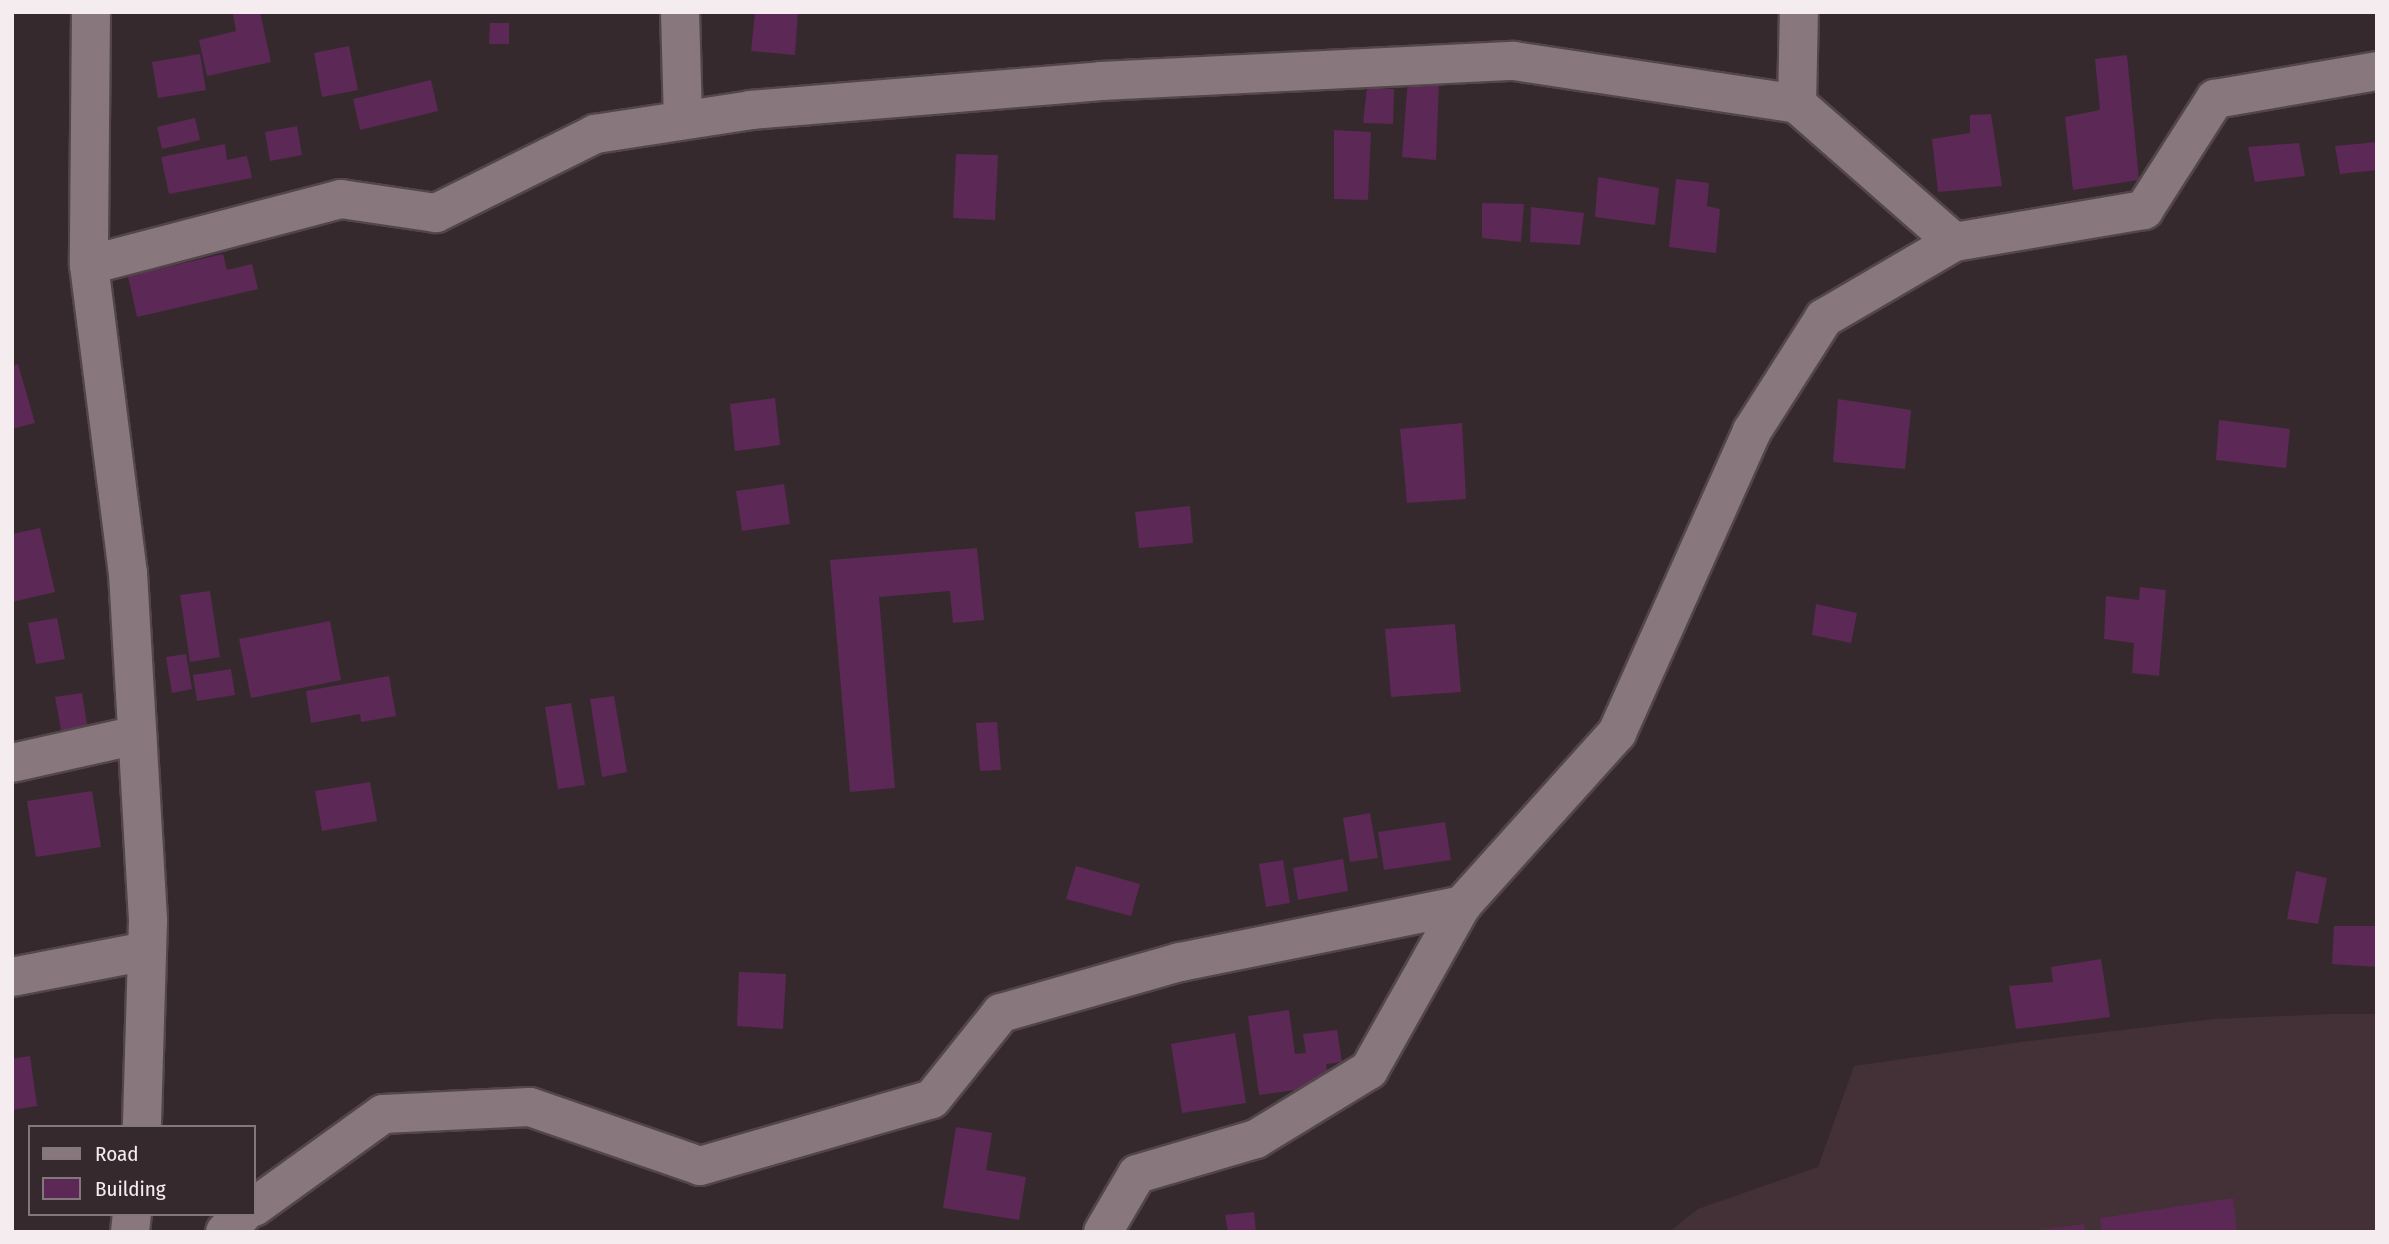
<!DOCTYPE html>
<html>
<head>
<meta charset="utf-8">
<style>
	body { margin:0 }
	#map { position:relative; width:2389px; height:1244px; overflow:hidden; background:#36292e; font-family:"Fira Sans Condensed",sans-serif }
	div>[style] { position:absolute }
	.built>* { inset:0; background:#443037 }
	.building>* { inset:0; background:#5c2856 }
	.roads { filter:drop-shadow(2px 0 #52464a) drop-shadow(-2px 0 #52464a) drop-shadow(0 2px #52464a) drop-shadow(0 -2px #52464a) }
	.minor>* { height:38px; margin:-19px; padding:0 19px; transform-origin:19px; border-radius:19px; background:#88787e }
	span { translate:-50% -50%; white-space:nowrap; text-align:center; line-height:1.15; -webkit-text-stroke:7px #36292e; paint-order:stroke }
	.frame { position:absolute; inset:0; border:14px solid #f5ecef; pointer-events:none }
	.legend { position:absolute; left:28px; top:1125px; width:228px; height:91px; box-sizing:border-box; background:#36292e; border:2px solid #82777b; margin:0; padding:9px 12px; list-style:none; font-size:21px; color:#f5ecef }
	.legend li { display:flex; align-items:center; gap:14px; height:35px }
	.legend b { width:35px; border:2px solid #82777b }
</style>
</head>
<body>
<div id="map">
	<div class="built">
		<i style="clip-path:polygon(2330px 1014px,2377px 1014px,2377px 1232px,1669px 1232px,1698px 1209px,1818px 1167px,1854px 1066px,2022px 1042px,2214px 1019px)"></i>
	</div>
	<div class="building">
		<i style="clip-path:polygon(240px 12px,260px 12px,271px 62px,207px 76px,199px 40px,236px 31px,233px 14px)"></i>
		<i style="clip-path:polygon(755px 12px,798px 12px,795px 55px,751px 51px)"></i>
		<i style="clip-path:polygon(490px 23px,509px 23px,509px 44px,489px 44px)"></i>
		<i style="clip-path:polygon(349px 46px,358px 90px,322px 97px,314px 53px)"></i>
		<i style="clip-path:polygon(200px 54px,206px 90px,158px 98px,152px 62px)"></i>
		<i style="clip-path:polygon(2127px 55px,2139px 180px,2073px 190px,2065px 117px,2100px 110px,2095px 59px)"></i>
		<i style="clip-path:polygon(1408px 78px,1439px 79px,1436px 160px,1402px 157px)"></i>
		<i style="clip-path:polygon(431px 80px,438px 111px,360px 130px,353px 99px)"></i>
		<i style="clip-path:polygon(1367px 88px,1394px 89px,1393px 124px,1363px 123px)"></i>
		<i style="clip-path:polygon(1991px 114px,2002px 186px,1938px 192px,1932px 139px,1970px 133px,1970px 115px)"></i>
		<i style="clip-path:polygon(195px 118px,200px 140px,162px 149px,157px 127px)"></i>
		<i style="clip-path:polygon(297px 126px,302px 155px,270px 161px,265px 132px)"></i>
		<i style="clip-path:polygon(1334px 130px,1371px 132px,1368px 200px,1334px 199px)"></i>
		<i style="clip-path:polygon(2377px 142px,2377px 170px,2340px 174px,2335px 146px)"></i>
		<i style="clip-path:polygon(2299px 143px,2305px 176px,2255px 182px,2248px 147px)"></i>
		<i style="clip-path:polygon(225px 144px,227px 160px,247px 156px,252px 178px,169px 194px,161px 157px)"></i>
		<i style="clip-path:polygon(956px 154px,998px 155px,995px 220px,953px 218px)"></i>
		<i style="clip-path:polygon(1598px 177px,1659px 188px,1655px 225px,1595px 217px)"></i>
		<i style="clip-path:polygon(1676px 179px,1709px 183px,1707px 206px,1720px 209px,1716px 253px,1669px 247px)"></i>
		<i style="clip-path:polygon(1482px 203px,1524px 204px,1521px 242px,1482px 238px)"></i>
		<i style="clip-path:polygon(1531px 207px,1584px 213px,1580px 245px,1530px 242px)"></i>
		<i style="clip-path:polygon(223px 254px,227px 270px,252px 264px,258px 289px,137px 317px,128px 276px)"></i>
		<i style="clip-path:polygon(18px 364px,35px 423px,12px 429px,12px 366px)"></i>
		<i style="clip-path:polygon(775px 398px,780px 445px,735px 451px,730px 404px)"></i>
		<i style="clip-path:polygon(1838px 399px,1911px 410px,1905px 469px,1833px 462px)"></i>
		<i style="clip-path:polygon(2219px 420px,2290px 429px,2286px 468px,2216px 460px)"></i>
		<i style="clip-path:polygon(1462px 423px,1466px 499px,1407px 503px,1400px 429px)"></i>
		<i style="clip-path:polygon(784px 484px,790px 524px,742px 531px,736px 491px)"></i>
		<i style="clip-path:polygon(1190px 506px,1193px 543px,1139px 548px,1135px 512px)"></i>
		<i style="clip-path:polygon(40px 528px,55px 592px,12px 602px,12px 534px)"></i>
		<i style="clip-path:polygon(977px 548px,984px 620px,953px 623px,950px 591px,879px 597px,895px 788px,850px 792px,830px 560px)"></i>
		<i style="clip-path:polygon(2140px 587px,2166px 590px,2159px 676px,2132px 673px,2134px 643px,2104px 639px,2106px 596px,2139px 600px)"></i>
		<i style="clip-path:polygon(210px 591px,220px 657px,190px 662px,180px 595px)"></i>
		<i style="clip-path:polygon(1816px 604px,1857px 613px,1851px 643px,1812px 635px)"></i>
		<i style="clip-path:polygon(57px 618px,65px 659px,36px 664px,28px 623px)"></i>
		<i style="clip-path:polygon(330px 621px,341px 680px,251px 698px,239px 639px)"></i>
		<i style="clip-path:polygon(1455px 624px,1461px 692px,1391px 697px,1385px 629px)"></i>
		<i style="clip-path:polygon(186px 654px,192px 689px,172px 693px,166px 657px)"></i>
		<i style="clip-path:polygon(231px 669px,235px 695px,197px 701px,193px 675px)"></i>
		<i style="clip-path:polygon(389px 676px,396px 716px,361px 722px,360px 714px,311px 723px,306px 691px)"></i>
		<i style="clip-path:polygon(82px 693px,88px 731px,62px 735px,55px 697px)"></i>
		<i style="clip-path:polygon(614px 696px,627px 772px,602px 777px,590px 699px)"></i>
		<i style="clip-path:polygon(571px 703px,585px 785px,558px 789px,545px 707px)"></i>
		<i style="clip-path:polygon(997px 722px,1001px 770px,980px 771px,976px 723px)"></i>
		<i style="clip-path:polygon(370px 782px,377px 821px,322px 831px,315px 791px)"></i>
		<i style="clip-path:polygon(92px 791px,101px 847px,36px 857px,27px 801px)"></i>
		<i style="clip-path:polygon(1370px 813px,1378px 858px,1350px 862px,1343px 818px)"></i>
		<i style="clip-path:polygon(1445px 822px,1451px 860px,1384px 870px,1378px 832px)"></i>
		<i style="clip-path:polygon(1343px 859px,1348px 891px,1298px 900px,1293px 868px)"></i>
		<i style="clip-path:polygon(1283px 860px,1290px 903px,1266px 907px,1259px 864px)"></i>
		<i style="clip-path:polygon(1076px 866px,1140px 884px,1131px 916px,1066px 899px)"></i>
		<i style="clip-path:polygon(2296px 871px,2327px 878px,2318px 924px,2287px 919px)"></i>
		<i style="clip-path:polygon(2334px 926px,2377px 926px,2377px 967px,2332px 964px)"></i>
		<i style="clip-path:polygon(2101px 959px,2110px 1017px,2016px 1029px,2009px 986px,2053px 982px,2051px 967px)"></i>
		<i style="clip-path:polygon(739px 972px,786px 974px,783px 1029px,737px 1026px)"></i>
		<i style="clip-path:polygon(1289px 1010px,1295px 1054px,1306px 1053px,1303px 1034px,1337px 1030px,1342px 1062px,1326px 1064px,1329px 1085px,1259px 1095px,1248px 1016px)"></i>
		<i style="clip-path:polygon(1235px 1033px,1246px 1103px,1182px 1113px,1171px 1044px)"></i>
		<i style="clip-path:polygon(30px 1056px,37px 1106px,12px 1110px,12px 1059px)"></i>
		<i style="clip-path:polygon(956px 1127px,992px 1133px,986px 1170px,1026px 1177px,1019px 1220px,943px 1208px)"></i>
		<i style="clip-path:polygon(2233px 1198px,2237px 1232px,2102px 1232px,2100px 1218px)"></i>
		<i style="clip-path:polygon(1254px 1212px,1256px 1232px,1228px 1232px,1225px 1215px)"></i>
		<i style="clip-path:polygon(2084px 1224px,2085px 1232px,2039px 1232px,2039px 1230px)"></i>
	</div>
	<div class="roads">
		<div class="minor">
			<i style="left:91px;top:12px;width:253px;rotate:90.5deg"></i>
			<i style="left:89px;top:265px;width:310px;rotate:82.8deg"></i>
			<i style="left:128px;top:573px;width:348px;rotate:86.7deg"></i>
			<i style="left:148px;top:920px;width:207px;rotate:91.7deg"></i>
			<i style="left:680px;top:12px;width:108px;rotate:88.4deg"></i>
			<i style="left:1797px;top:104px;width:92px;rotate:-88.8deg"></i>
			<i style="left:89px;top:265px;width:260px;rotate:-14.7deg"></i>
			<i style="left:341px;top:199px;width:96px;rotate:8.4deg"></i>
			<i style="left:436px;top:213px;width:178px;rotate:-26.4deg"></i>
			<i style="left:595px;top:134px;width:158px;rotate:-8.7deg"></i>
			<i style="left:751px;top:110px;width:351px;rotate:-4.7deg"></i>
			<i style="left:1101px;top:81px;width:413px;rotate:-2.8deg"></i>
			<i style="left:1514px;top:61px;width:286px;rotate:8.6deg"></i>
			<i style="left:1797px;top:104px;width:209px;rotate:41.3deg"></i>
			<i style="left:1954px;top:242px;width:193px;rotate:-9.6deg"></i>
			<i style="left:2144px;top:210px;width:132px;rotate:-57.4deg"></i>
			<i style="left:2215px;top:99px;width:164px;rotate:-9.8deg"></i>
			<i style="left:12px;top:763px;width:128px;rotate:-12.6deg"></i>
			<i style="left:12px;top:977px;width:137px;rotate:-10.9deg"></i>
			<i style="left:254px;top:1207px;width:159px;rotate:-35.8deg"></i>
			<i style="left:383px;top:1114px;width:147px;rotate:-2.7deg"></i>
			<i style="left:530px;top:1107px;width:180px;rotate:19.1deg"></i>
			<i style="left:700px;top:1166px;width:241px;rotate:-16.1deg"></i>
			<i style="left:932px;top:1099px;width:110px;rotate:-51.3deg"></i>
			<i style="left:1001px;top:1013px;width:186px;rotate:-15.9deg"></i>
			<i style="left:1180px;top:962px;width:288px;rotate:-11.4deg"></i>
			<i style="left:1462px;top:905px;width:232px;rotate:-48deg"></i>
			<i style="left:1617px;top:733px;width:331px;rotate:-65.9deg"></i>
			<i style="left:1752px;top:431px;width:134px;rotate:-57.5deg"></i>
			<i style="left:1824px;top:318px;width:151px;rotate:-30.3deg"></i>
			<i style="left:130px;top:1232px;width:18px;rotate:-84deg"></i>
			<i style="left:225px;top:1232px;width:25px;rotate:-45deg"></i>
			<i style="left:1103px;top:1232px;width:67px;rotate:-59.6deg"></i>
			<i style="left:1137px;top:1174px;width:124px;rotate:-16.4deg"></i>
			<i style="left:1256px;top:1139px;width:132px;rotate:-31.4deg"></i>
			<i style="left:1369px;top:1070px;width:189px;rotate:-60.6deg"></i>
		</div>
	</div>
	<div class="frame"></div>
	<ul class="legend">
	<li><b style="height:9px;background:#88787e"></b>Road</li>
	<li><b style="height:19px;background:#5c2856"></b>Building</li>
	</ul>
</div>
</body>
</html>
